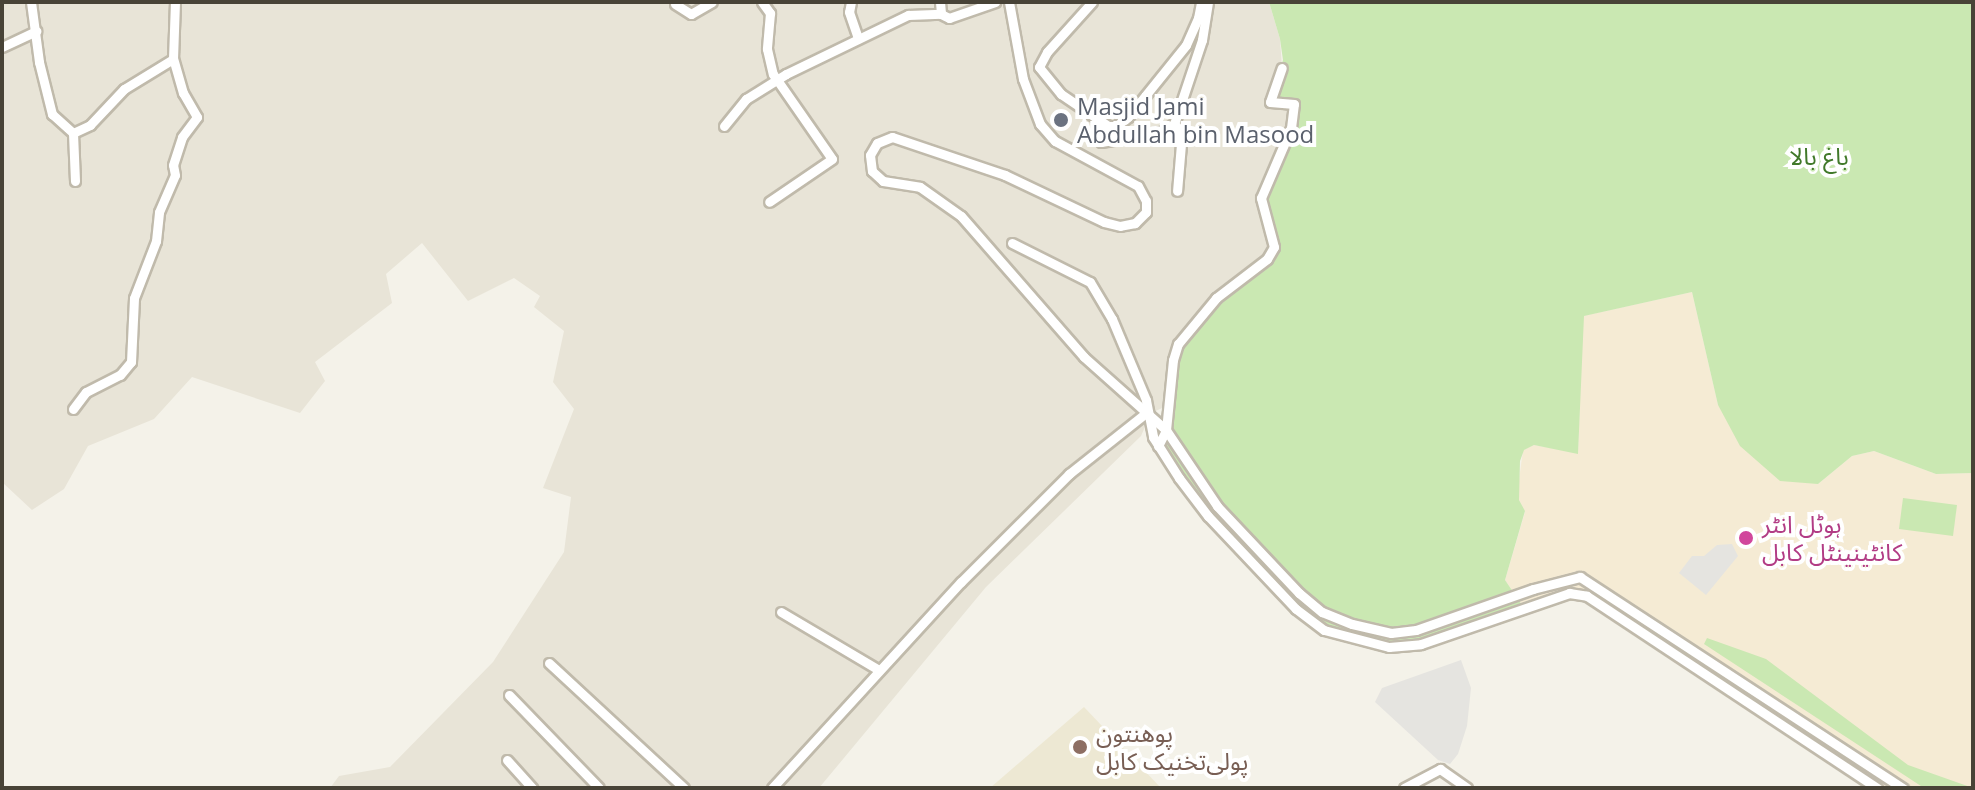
<!DOCTYPE html>
<html>
<head>
<meta charset="utf-8">
<style>
	body { margin:0 }
	#map { position:relative; width:1975px; height:790px; overflow:hidden; background:#f4f2e9; font-family:"Open Sans","Noto Sans Arabic",sans-serif }
	div>[style] { position:absolute }
	.residential>* { inset:0; background:#e8e4d7 }
	.commercial>* { inset:0; background:#f5ebd4 }
	.education>* { inset:0; background:#ede8d3 }
	.green>* { inset:0; background:#cae8b2 }
	.parking>* { inset:0; background:#e5e4e0 }
	.roads { filter:drop-shadow(2px 0 #c0baab) drop-shadow(-2px 0 #c0baab) drop-shadow(0 2px #c0baab) drop-shadow(0 -2px #c0baab) }
	.street>* { height:9px; margin:-4.5px; padding:0 4.5px; transform-origin:4.5px; border-radius:4.5px; background:#fff }
	.dots>* { width:22px; height:22px; translate:-50% -50%; box-sizing:border-box; border:4px solid #fff; border-radius:50% }
	span { translate:-50% -50%; white-space:nowrap; text-align:center; line-height:1.15; -webkit-text-stroke:8px #fff; paint-order:stroke }
	.worship-label { font-size:24px; color:#5b616d }
	.left { translate:0 -50%; text-align:left }
	.park-label { font-size:24px; color:#41792a }
	.hotel-label { font-size:24px; color:#b23c85 }
	.education-label { font-size:24px; color:#785e54 }
	.frame { position:absolute; inset:0; border:4px solid #484337; pointer-events:none }
</style>
</head>
<body>
<div id="map">
	<div class="residential">
		<i style="clip-path:polygon(2px 2px,1269px 2px,1280px 39px,1282px 68px,1294px 104px,1275px 243px,1169px 405px,1151px 413px,1141px 436px,986px 587px,819px 788px,330px 788px,339px 776px,390px 767px,493px 662px,564px 552px,571px 497px,543px 488px,574px 409px,553px 382px,564px 331px,534px 307px,540px 296px,514px 278px,468px 301px,422px 243px,386px 274px,392px 303px,315px 362px,325px 381px,300px 413px,192px 377px,154px 419px,88px 446px,64px 489px,32px 510px,2px 482px)"></i>
	</div>
	<div class="commercial">
		<i style="clip-path:polygon(1692px 292px,1718px 405px,1818px 484px,1852px 456px,1874px 451px,1936px 474px,1973px 473px,1973px 788px,1877px 788px,1587px 596px,1569px 593px,1524px 608px,1505px 580px,1525px 512px,1519px 500px,1518px 488px,1523px 450px,1534px 445px,1578px 453px,1583px 316px)"></i>
	</div>
	<div class="education">
		<i style="clip-path:polygon(1084px 707px,1161px 788px,990px 788px)"></i>
	</div>
	<div class="green">
		<i style="clip-path:polygon(1269px 2px,1973px 2px,1973px 473px,1936px 474px,1874px 451px,1852px 456px,1818px 484px,1780px 481px,1740px 446px,1718px 405px,1692px 292px,1584px 316px,1578px 454px,1534px 445px,1524px 450px,1520px 461px,1519px 500px,1525px 511px,1505px 580px,1524px 608px,1421px 644px,1389px 647px,1324px 630px,1296px 609px,1208px 516px,1158px 446px,1166px 430px,1173px 360px,1189px 328px,1272px 252px,1261px 198px,1282px 152px,1294px 105px,1270px 102px,1283px 60px,1280px 39px)"></i>
		<i style="clip-path:polygon(1903px 498px,1957px 505px,1953px 536px,1899px 529px)"></i>
		<i style="clip-path:polygon(1707px 638px,1766px 659px,1908px 765px,1973px 788px,1924px 788px,1704px 644px)"></i>
	</div>
	<div class="parking">
		<i style="clip-path:polygon(1732px 544px,1738px 556px,1706px 595px,1679px 573px,1692px 556px,1704px 556px,1717px 545px)"></i>
		<i style="clip-path:polygon(1461px 660px,1471px 688px,1467px 726px,1458px 754px,1450px 764px,1438px 760px,1375px 702px,1382px 688px)"></i>
	</div>
	<div class="roads">
		<div class="street">
			<i style="left:31px;top:2px;width:61px;rotate:82.4deg"></i>
			<i style="left:39px;top:62px;width:54px;rotate:76deg"></i>
			<i style="left:52px;top:114px;width:28px;rotate:42deg"></i>
			<i style="left:73px;top:133px;width:48px;rotate:87.6deg"></i>
			<i style="left:762px;top:2px;width:14px;rotate:54deg"></i>
			<i style="left:770px;top:13px;width:36px;rotate:95deg"></i>
			<i style="left:767px;top:49px;width:26px;rotate:77deg"></i>
			<i style="left:773px;top:74px;width:103px;rotate:55.2deg"></i>
			<i style="left:832px;top:159px;width:76px;rotate:145.7deg"></i>
			<i style="left:851px;top:2px;width:10px;rotate:101deg"></i>
			<i style="left:849px;top:12px;width:28px;rotate:71deg"></i>
			<i style="left:940px;top:2px;width:12px;rotate:85deg"></i>
			<i style="left:941px;top:14px;width:9px;rotate:27deg"></i>
			<i style="left:949px;top:18px;width:49px;rotate:-19.2deg"></i>
			<i style="left:1009px;top:2px;width:78px;rotate:79.7deg"></i>
			<i style="left:1023px;top:79px;width:48px;rotate:69.3deg"></i>
			<i style="left:1040px;top:124px;width:23px;rotate:49deg"></i>
			<i style="left:1055px;top:141px;width:94px;rotate:28.5deg"></i>
			<i style="left:1138px;top:186px;width:17px;rotate:62deg"></i>
			<i style="left:1146px;top:201px;width:11px;rotate:90deg"></i>
			<i style="left:1146px;top:212px;width:16px;rotate:135deg"></i>
			<i style="left:1135px;top:223px;width:15px;rotate:169deg"></i>
			<i style="left:1120px;top:226px;width:16px;rotate:-166deg"></i>
			<i style="left:1104px;top:222px;width:110px;rotate:-154.6deg"></i>
			<i style="left:1005px;top:175px;width:119px;rotate:-161.4deg"></i>
			<i style="left:892px;top:137px;width:16px;rotate:158deg"></i>
			<i style="left:877px;top:143px;width:14px;rotate:120deg"></i>
			<i style="left:870px;top:155px;width:16px;rotate:83deg"></i>
			<i style="left:872px;top:171px;width:15px;rotate:42deg"></i>
			<i style="left:883px;top:181px;width:37px;rotate:9deg"></i>
			<i style="left:920px;top:187px;width:50px;rotate:35.3deg"></i>
			<i style="left:961px;top:216px;width:187px;rotate:48.9deg"></i>
			<i style="left:1084px;top:357px;width:110px;rotate:41.7deg"></i>
			<i style="left:1166px;top:430px;width:92px;rotate:56.1deg"></i>
			<i style="left:1217px;top:506px;width:120px;rotate:46.7deg"></i>
			<i style="left:1299px;top:593px;width:30px;rotate:40deg"></i>
			<i style="left:1322px;top:612px;width:32px;rotate:22deg"></i>
			<i style="left:1352px;top:624px;width:40px;rotate:13deg"></i>
			<i style="left:1391px;top:633px;width:25px;rotate:-7deg"></i>
			<i style="left:1416px;top:630px;width:124px;rotate:-19.3deg"></i>
			<i style="left:1533px;top:589px;width:49px;rotate:-14.3deg"></i>
			<i style="left:1580px;top:577px;width:386px;rotate:33.2deg"></i>
			<i style="left:1092px;top:2px;width:67px;rotate:132deg"></i>
			<i style="left:1047px;top:52px;width:17px;rotate:118deg"></i>
			<i style="left:1039px;top:67px;width:35px;rotate:51deg"></i>
			<i style="left:1061px;top:94px;width:57px;rotate:34.2deg"></i>
			<i style="left:1108px;top:126px;width:8px"></i>
			<i style="left:1116px;top:126px;width:15px;rotate:-37deg"></i>
			<i style="left:1128px;top:117px;width:92px;rotate:-51.1deg"></i>
			<i style="left:1186px;top:45px;width:30px;rotate:-66deg"></i>
			<i style="left:1198px;top:18px;width:16px;rotate:-79deg"></i>
			<i style="left:675px;top:4px;width:19px;rotate:32deg"></i>
			<i style="left:691px;top:14px;width:24px;rotate:-30deg"></i>
			<i style="left:2px;top:47px;width:38px;rotate:-25deg"></i>
			<i style="left:1174px;top:124px;width:11px;rotate:45deg"></i>
			<i style="left:1182px;top:132px;width:59px;rotate:94.8deg"></i>
			<i style="left:724px;top:126px;width:35px;rotate:-51deg"></i>
			<i style="left:746px;top:99px;width:47px;rotate:-32deg"></i>
			<i style="left:786px;top:74px;width:136px;rotate:-25.8deg"></i>
			<i style="left:908px;top:15px;width:33px;rotate:-2deg"></i>
			<i style="left:73px;top:133px;width:19px;rotate:-25deg"></i>
			<i style="left:90px;top:125px;width:50px;rotate:-46.6deg"></i>
			<i style="left:124px;top:89px;width:57px;rotate:-31.5deg"></i>
			<i style="left:1101px;top:142px;width:61px;rotate:-9.5deg"></i>
			<i style="left:1161px;top:132px;width:15px;rotate:-32deg"></i>
			<i style="left:1174px;top:124px;width:89px;rotate:-71.6deg"></i>
			<i style="left:1202px;top:40px;width:38px;rotate:-81deg"></i>
			<i style="left:1012px;top:243px;width:87px;rotate:26.6deg"></i>
			<i style="left:1090px;top:282px;width:43px;rotate:59.3deg"></i>
			<i style="left:1112px;top:319px;width:88px;rotate:67.2deg"></i>
			<i style="left:1146px;top:400px;width:38px;rotate:79deg"></i>
			<i style="left:1153px;top:437px;width:49px;rotate:57.6deg"></i>
			<i style="left:1179px;top:478px;width:48px;rotate:52.7deg"></i>
			<i style="left:1208px;top:516px;width:128px;rotate:46.6deg"></i>
			<i style="left:1296px;top:609px;width:35px;rotate:37deg"></i>
			<i style="left:1324px;top:630px;width:67px;rotate:14.7deg"></i>
			<i style="left:1389px;top:647px;width:32px;rotate:-5deg"></i>
			<i style="left:1421px;top:644px;width:157px;rotate:-19deg"></i>
			<i style="left:1569px;top:593px;width:18px;rotate:9deg"></i>
			<i style="left:1587px;top:596px;width:348px;rotate:33.5deg"></i>
			<i style="left:73px;top:409px;width:21px;rotate:-53deg"></i>
			<i style="left:86px;top:392px;width:38px;rotate:-27deg"></i>
			<i style="left:120px;top:375px;width:17px;rotate:-50deg"></i>
			<i style="left:131px;top:362px;width:64px;rotate:-87.3deg"></i>
			<i style="left:134px;top:298px;width:61px;rotate:-68.9deg"></i>
			<i style="left:156px;top:241px;width:29px;rotate:-84deg"></i>
			<i style="left:159px;top:212px;width:40px;rotate:-66.6deg"></i>
			<i style="left:175px;top:175px;width:10px;rotate:-101deg"></i>
			<i style="left:173px;top:165px;width:29px;rotate:-72deg"></i>
			<i style="left:182px;top:137px;width:25px;rotate:-53deg"></i>
			<i style="left:197px;top:117px;width:28px;rotate:-120deg"></i>
			<i style="left:183px;top:93px;width:35px;rotate:-106deg"></i>
			<i style="left:173px;top:59px;width:57px;rotate:-88deg"></i>
			<i style="left:1158px;top:446px;width:18px;rotate:-63deg"></i>
			<i style="left:1166px;top:430px;width:70px;rotate:-84.3deg"></i>
			<i style="left:1173px;top:360px;width:17px;rotate:-73deg"></i>
			<i style="left:1178px;top:344px;width:60px;rotate:-50.4deg"></i>
			<i style="left:1216px;top:298px;width:64px;rotate:-37.4deg"></i>
			<i style="left:1267px;top:259px;width:14px;rotate:-60deg"></i>
			<i style="left:1274px;top:247px;width:51px;rotate:-104.9deg"></i>
			<i style="left:1261px;top:198px;width:76px;rotate:-66.8deg"></i>
			<i style="left:1291px;top:128px;width:24px;rotate:-83deg"></i>
			<i style="left:1294px;top:104px;width:24px;rotate:-175deg"></i>
			<i style="left:1270px;top:102px;width:36px;rotate:-71deg"></i>
			<i style="left:781px;top:612px;width:114px;rotate:30.6deg"></i>
			<i style="left:549px;top:663px;width:184px;rotate:42.8deg"></i>
			<i style="left:509px;top:695px;width:129px;rotate:45.9deg"></i>
			<i style="left:507px;top:760px;width:38px;rotate:48deg"></i>
			<i style="left:772px;top:788px;width:280px;rotate:-47.5deg"></i>
			<i style="left:961px;top:582px;width:153px;rotate:-45deg"></i>
			<i style="left:1069px;top:474px;width:98px;rotate:-38.4deg"></i>
			<i style="left:1404px;top:788px;width:41px;rotate:-27.8deg"></i>
			<i style="left:1440px;top:769px;width:33px;rotate:35deg"></i>
		</div>
	</div>
	<div class="dots">
		<i style="left:1061px;top:120px;background:#6b7280"></i>
		<i style="left:1746px;top:538px;background:#d1479c"></i>
		<i style="left:1080px;top:747px;background:#8d6e63"></i>
	</div>
	<div class="worship-label">
		<span class="left" style="left:1077px;top:120px">Masjid Jami<br>Abdullah bin Masood</span>
	</div>
	<div class="park-label">
		<span style="left:1819px;top:156px">باغ بالا</span>
	</div>
	<div class="hotel-label">
		<span class="left" style="left:1762px;top:538px">ہوٹل انٹر<br>کانٹینینٹل کابل</span>
	</div>
	<div class="education-label">
		<span class="left" style="left:1096px;top:747px">پوهنتون<br>پولی‌تخنیک کابل</span>
	</div>
	<div class="frame"></div>
</div>
</body>
</html>
